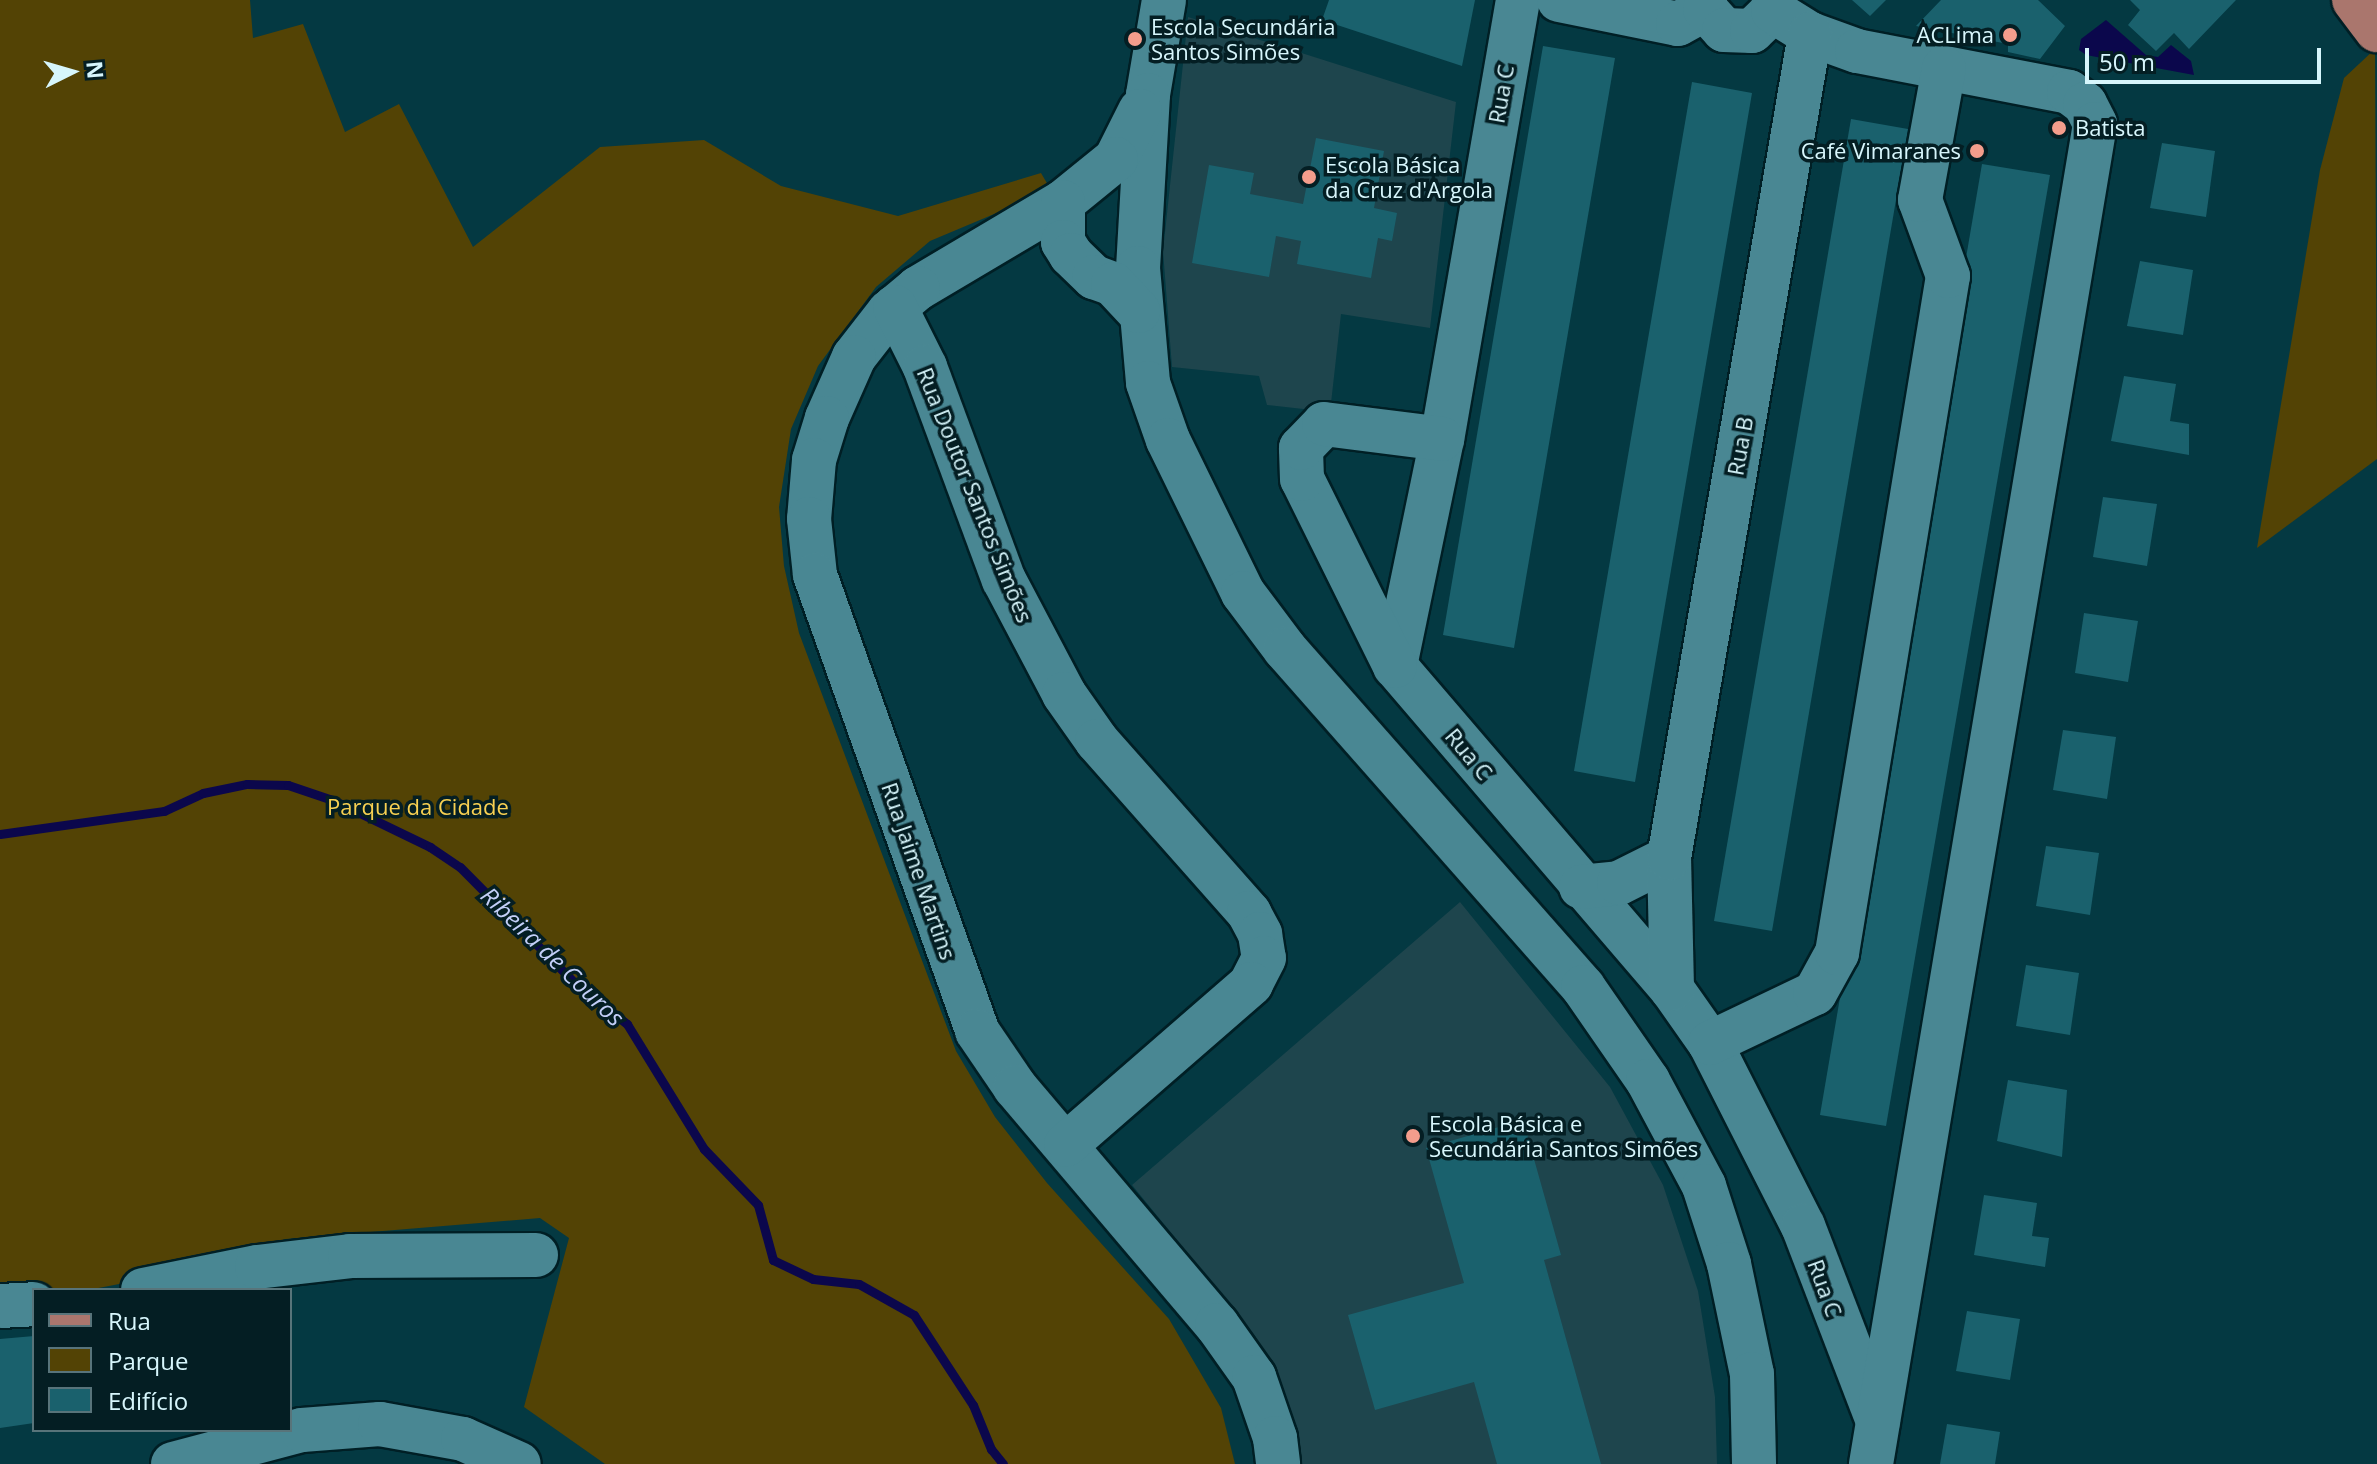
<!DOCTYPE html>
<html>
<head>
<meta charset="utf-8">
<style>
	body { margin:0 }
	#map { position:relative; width:2377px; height:1464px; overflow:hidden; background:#043942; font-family:"Open Sans",sans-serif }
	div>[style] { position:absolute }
	.built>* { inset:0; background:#1e454d }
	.green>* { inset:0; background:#534305 }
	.water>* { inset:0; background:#0b074c }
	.stream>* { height:9px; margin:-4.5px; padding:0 4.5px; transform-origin:4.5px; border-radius:4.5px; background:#0b074c }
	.building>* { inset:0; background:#1a616d }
	.roads { filter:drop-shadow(2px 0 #001f25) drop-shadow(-2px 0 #001f25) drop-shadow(0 2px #001f25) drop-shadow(0 -2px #001f25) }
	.minor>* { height:44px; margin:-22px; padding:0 22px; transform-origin:22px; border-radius:22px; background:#498793 }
	.major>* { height:44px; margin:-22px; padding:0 22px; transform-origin:22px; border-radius:22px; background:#aa766d }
	.dots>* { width:22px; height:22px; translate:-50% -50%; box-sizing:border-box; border:4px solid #041e23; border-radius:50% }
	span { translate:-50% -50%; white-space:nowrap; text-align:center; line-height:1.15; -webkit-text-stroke:7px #041e23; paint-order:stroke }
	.poi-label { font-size:22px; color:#d7f6fc }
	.left { translate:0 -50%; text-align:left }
	.right { translate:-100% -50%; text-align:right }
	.street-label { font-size:22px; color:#d7f6fc }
	.park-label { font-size:22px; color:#f7d052 }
	.water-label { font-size:24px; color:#c3cff8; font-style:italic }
	.legend { position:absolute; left:32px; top:1288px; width:260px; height:144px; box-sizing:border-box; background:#041e23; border:2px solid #58747a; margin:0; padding:10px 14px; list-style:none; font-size:24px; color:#d7f6fc }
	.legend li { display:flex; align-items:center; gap:16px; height:40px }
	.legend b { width:40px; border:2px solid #58747a }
	.north { position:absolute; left:32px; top:32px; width:80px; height:80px; -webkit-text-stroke:6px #041e23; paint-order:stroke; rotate:85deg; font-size:22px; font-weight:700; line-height:32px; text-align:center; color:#d7f6fc }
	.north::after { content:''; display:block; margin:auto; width:28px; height:36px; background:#d7f6fc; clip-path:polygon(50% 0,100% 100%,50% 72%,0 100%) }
	.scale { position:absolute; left:2085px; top:48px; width:236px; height:36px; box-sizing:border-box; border:4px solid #d7f6fc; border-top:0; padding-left:10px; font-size:24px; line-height:28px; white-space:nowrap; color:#d7f6fc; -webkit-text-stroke:6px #041e23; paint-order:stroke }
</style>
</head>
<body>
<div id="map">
	<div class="built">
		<i style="clip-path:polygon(1188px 17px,1456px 102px,1430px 328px,1341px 314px,1330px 412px,1267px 405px,1259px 376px,1172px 367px,1163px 251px)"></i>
		<i style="clip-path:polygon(1460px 902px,1610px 1087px,1663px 1185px,1698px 1291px,1715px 1397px,1717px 1464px,1297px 1464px,1294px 1429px,1255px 1336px,1132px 1185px)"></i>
	</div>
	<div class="green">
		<i style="clip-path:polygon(0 0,250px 0,253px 38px,303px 24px,345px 132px,399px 104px,473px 247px,600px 147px,704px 140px,781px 186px,898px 216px,1041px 173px,1051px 190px,930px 241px,876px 287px,818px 366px,791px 429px,779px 507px,784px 566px,799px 633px,956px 1051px,995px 1117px,1047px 1183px,1169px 1319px,1221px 1408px,1235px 1464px,605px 1464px,524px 1407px,569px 1238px,540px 1218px,286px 1239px,161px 1276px,88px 1290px,0 1296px)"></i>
		<i style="clip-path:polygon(2375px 49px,2377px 459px,2257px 548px,2320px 170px,2344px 78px)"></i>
	</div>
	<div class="water">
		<i style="clip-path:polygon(2106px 20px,2146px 55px,2158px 57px,2171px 45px,2191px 61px,2194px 75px,2086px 55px,2079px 50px,2081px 39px)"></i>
	</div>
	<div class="stream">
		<i style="left:0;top:834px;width:166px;rotate:-8deg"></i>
		<i style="left:164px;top:811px;width:43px;rotate:-24.8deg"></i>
		<i style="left:203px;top:793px;width:45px;rotate:-11.6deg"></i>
		<i style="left:247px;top:784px;width:41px;rotate:1.4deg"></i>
		<i style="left:288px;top:785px;width:50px;rotate:18.8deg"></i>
		<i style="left:335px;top:801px;width:106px;rotate:25.8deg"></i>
		<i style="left:430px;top:847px;width:36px;rotate:34deg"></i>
		<i style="left:460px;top:867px;width:162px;rotate:45.3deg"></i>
		<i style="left:574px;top:982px;width:68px;rotate:38.4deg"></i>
		<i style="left:627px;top:1024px;width:147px;rotate:58.4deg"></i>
		<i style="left:704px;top:1149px;width:78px;rotate:46deg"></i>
		<i style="left:758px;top:1205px;width:57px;rotate:74.7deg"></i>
		<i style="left:773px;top:1260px;width:44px;rotate:25.4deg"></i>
		<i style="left:813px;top:1279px;width:46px;rotate:6.2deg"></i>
		<i style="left:859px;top:1284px;width:63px;rotate:29.4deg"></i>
		<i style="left:914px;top:1315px;width:108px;rotate:56.8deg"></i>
		<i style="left:973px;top:1405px;width:48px;rotate:67.8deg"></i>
		<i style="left:991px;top:1449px;width:19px;rotate:51deg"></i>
	</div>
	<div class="building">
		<i style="clip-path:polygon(1329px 0,1475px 0,1462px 66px,1322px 20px)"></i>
		<i style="clip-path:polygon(1852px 0,1886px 0,1870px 16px)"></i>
		<i style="clip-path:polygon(1941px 0,2038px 0,2065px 26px,2040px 59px,2008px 52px,2008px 44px,1916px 26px)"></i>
		<i style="clip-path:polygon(2130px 0,2236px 0,2189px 49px,2174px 33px,2156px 51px,2128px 25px,2140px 10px)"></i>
		<i style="clip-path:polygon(1543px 46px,1615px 58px,1514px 648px,1443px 635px)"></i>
		<i style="clip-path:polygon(1692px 82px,1752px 93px,1635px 782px,1574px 771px)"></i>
		<i style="clip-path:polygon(1851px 119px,1908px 129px,1772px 931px,1714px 921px)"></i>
		<i style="clip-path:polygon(1316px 138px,1384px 151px,1374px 208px,1397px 213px,1392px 241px,1378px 238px,1371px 278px,1297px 264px,1301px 241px,1276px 236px,1269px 277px,1192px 263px,1209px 165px,1254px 173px,1250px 194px,1303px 204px)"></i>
		<i style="clip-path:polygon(2162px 143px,2215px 151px,2206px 217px,2150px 208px)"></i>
		<i style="clip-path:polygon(1982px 164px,2050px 175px,1886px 1126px,1820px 1115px)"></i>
		<i style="clip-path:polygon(2140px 261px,2193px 270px,2183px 335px,2127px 326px)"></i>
		<i style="clip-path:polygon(2124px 376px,2176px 384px,2170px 421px,2189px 424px,2189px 455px,2111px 441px)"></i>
		<i style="clip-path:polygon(2103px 497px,2157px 504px,2147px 566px,2093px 557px)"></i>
		<i style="clip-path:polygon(2084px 613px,2138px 621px,2128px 682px,2075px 673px)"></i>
		<i style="clip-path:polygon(2063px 730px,2116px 737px,2107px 799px,2053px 790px)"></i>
		<i style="clip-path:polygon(2046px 846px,2099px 853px,2090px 915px,2036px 906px)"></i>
		<i style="clip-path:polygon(2026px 965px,2079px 973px,2070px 1035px,2016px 1026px)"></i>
		<i style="clip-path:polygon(2008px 1080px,2067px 1090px,2062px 1157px,1997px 1141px)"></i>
		<i style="clip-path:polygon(1523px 1120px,1561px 1255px,1544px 1260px,1601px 1464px,1497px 1464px,1474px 1382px,1375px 1410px,1348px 1315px,1464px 1283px,1426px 1148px)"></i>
		<i style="clip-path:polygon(1984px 1195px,2037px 1203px,2032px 1236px,2049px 1238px,2045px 1267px,1974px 1255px)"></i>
		<i style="clip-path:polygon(1967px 1311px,2020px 1319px,2010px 1380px,1956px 1371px)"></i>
		<i style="clip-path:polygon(34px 1336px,34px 1423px,0 1428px,0 1339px)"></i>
		<i style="clip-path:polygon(1947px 1424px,2000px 1432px,1995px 1464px,1940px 1464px)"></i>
	</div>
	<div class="roads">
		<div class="minor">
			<i style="left:1164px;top:0;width:96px;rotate:99.6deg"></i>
			<i style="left:1148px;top:95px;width:173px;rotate:93.3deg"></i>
			<i style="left:1138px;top:268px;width:115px;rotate:85deg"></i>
			<i style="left:1148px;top:383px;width:60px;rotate:70.7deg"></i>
			<i style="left:1168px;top:440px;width:170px;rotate:63.9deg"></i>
			<i style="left:1243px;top:593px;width:70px;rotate:53.1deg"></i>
			<i style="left:1285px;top:649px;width:451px;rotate:48.6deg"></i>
			<i style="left:1583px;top:987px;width:114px;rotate:55.3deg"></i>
			<i style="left:1648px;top:1081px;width:119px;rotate:61.9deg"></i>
			<i style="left:1704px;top:1186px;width:82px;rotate:72.2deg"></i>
			<i style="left:1729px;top:1264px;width:112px;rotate:78.2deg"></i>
			<i style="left:1752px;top:1374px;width:90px;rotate:88.7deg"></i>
			<i style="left:1518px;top:0;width:446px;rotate:99.8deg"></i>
			<i style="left:1442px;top:439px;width:232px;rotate:101.7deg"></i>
			<i style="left:1395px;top:666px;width:426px;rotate:49.4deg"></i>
			<i style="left:1672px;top:989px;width:66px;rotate:54.9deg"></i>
			<i style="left:1710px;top:1043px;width:205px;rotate:63.1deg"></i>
			<i style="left:1803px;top:1226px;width:209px;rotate:69deg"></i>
			<i style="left:1559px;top:0;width:121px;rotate:11.4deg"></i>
			<i style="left:1678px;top:24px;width:31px;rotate:-29deg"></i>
			<i style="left:1705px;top:0;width:9px;rotate:90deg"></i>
			<i style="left:1705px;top:9px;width:28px;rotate:48deg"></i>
			<i style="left:1724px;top:30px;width:28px;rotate:2deg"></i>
			<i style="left:1752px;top:31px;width:29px;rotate:-44deg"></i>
			<i style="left:1773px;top:11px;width:11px;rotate:-85deg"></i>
			<i style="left:1773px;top:11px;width:44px;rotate:31.9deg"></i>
			<i style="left:1810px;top:34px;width:50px;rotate:19.9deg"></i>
			<i style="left:1857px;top:51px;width:216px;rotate:10.9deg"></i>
			<i style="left:2069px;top:92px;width:20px;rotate:37deg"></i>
			<i style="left:2085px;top:104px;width:22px;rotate:63deg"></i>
			<i style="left:2095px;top:124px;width:1359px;rotate:99.49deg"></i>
			<i style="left:1140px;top:111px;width:54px;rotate:116.6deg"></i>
			<i style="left:1116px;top:159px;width:68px;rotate:140.9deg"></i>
			<i style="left:1063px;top:202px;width:169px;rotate:149.3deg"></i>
			<i style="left:918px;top:288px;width:38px;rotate:140deg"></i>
			<i style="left:889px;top:312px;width:57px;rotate:127.9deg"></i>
			<i style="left:854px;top:357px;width:67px;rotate:113.9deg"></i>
			<i style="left:827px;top:418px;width:44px;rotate:107.2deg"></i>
			<i style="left:814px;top:460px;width:59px;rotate:94.8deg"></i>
			<i style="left:809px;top:519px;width:56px;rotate:83.9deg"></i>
			<i style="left:815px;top:575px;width:484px;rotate:70.4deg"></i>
			<i style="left:977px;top:1031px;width:68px;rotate:55.8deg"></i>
			<i style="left:1015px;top:1087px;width:312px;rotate:49.7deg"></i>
			<i style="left:1217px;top:1325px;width:64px;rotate:54.6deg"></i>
			<i style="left:1254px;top:1377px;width:65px;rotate:71deg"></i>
			<i style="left:1275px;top:1438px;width:26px;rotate:83deg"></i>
			<i style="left:1063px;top:202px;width:40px;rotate:90deg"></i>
			<i style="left:1063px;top:242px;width:15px;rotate:58deg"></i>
			<i style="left:1071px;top:255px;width:32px;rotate:44deg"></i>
			<i style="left:1094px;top:277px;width:20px;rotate:20deg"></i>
			<i style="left:1113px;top:284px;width:37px;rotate:47deg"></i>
			<i style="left:895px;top:307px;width:67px;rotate:63.4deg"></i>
			<i style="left:925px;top:367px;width:227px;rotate:69.7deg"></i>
			<i style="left:1004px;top:580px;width:129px;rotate:62.2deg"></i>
			<i style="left:1064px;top:694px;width:57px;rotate:54.9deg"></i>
			<i style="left:1097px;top:741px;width:230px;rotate:48.5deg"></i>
			<i style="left:1249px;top:913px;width:24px;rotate:62deg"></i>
			<i style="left:1260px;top:934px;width:24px;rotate:81deg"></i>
			<i style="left:1264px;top:958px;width:29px;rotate:117deg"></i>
			<i style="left:1251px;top:984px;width:245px;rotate:139deg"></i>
			<i style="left:1395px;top:666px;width:209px;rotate:-116.4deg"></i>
			<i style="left:1302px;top:479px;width:31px;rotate:-92deg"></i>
			<i style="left:1301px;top:448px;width:33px;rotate:-46deg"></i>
			<i style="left:1324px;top:424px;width:119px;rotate:7.2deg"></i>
			<i style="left:1581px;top:887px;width:38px;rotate:-6deg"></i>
			<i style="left:1619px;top:883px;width:56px;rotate:-26.6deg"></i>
			<i style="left:1672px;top:989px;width:131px;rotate:-91.3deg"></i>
			<i style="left:1669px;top:858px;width:836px;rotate:-80.29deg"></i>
			<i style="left:1710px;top:1043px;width:116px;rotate:-25.5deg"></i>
			<i style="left:1815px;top:993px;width:46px;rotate:-61.2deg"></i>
			<i style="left:1837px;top:953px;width:686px;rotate:-80.69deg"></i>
			<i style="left:1948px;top:276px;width:81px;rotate:-110.2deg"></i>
			<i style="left:1920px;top:200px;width:134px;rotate:-79.7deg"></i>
			<i style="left:143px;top:1290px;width:116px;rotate:-11.4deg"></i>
			<i style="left:257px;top:1267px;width:94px;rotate:-6.7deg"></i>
			<i style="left:350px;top:1256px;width:186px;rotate:-0.3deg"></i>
			<i style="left:0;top:1306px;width:34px;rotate:-3deg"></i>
			<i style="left:173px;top:1464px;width:133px;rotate:-14.8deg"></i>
			<i style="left:302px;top:1430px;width:78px;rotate:-4.4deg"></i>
			<i style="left:380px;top:1424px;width:84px;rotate:10.2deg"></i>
			<i style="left:463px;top:1439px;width:61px;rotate:24.1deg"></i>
		</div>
		<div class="major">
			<i style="left:2354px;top:0;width:38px;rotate:53deg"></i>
		</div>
	</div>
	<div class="dots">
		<i style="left:2010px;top:35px;background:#f49d8c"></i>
		<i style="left:1135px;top:39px;background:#f49d8c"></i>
		<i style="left:2059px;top:128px;background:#f49d8c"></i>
		<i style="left:1977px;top:151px;background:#f49d8c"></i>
		<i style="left:1309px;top:177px;background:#f49d8c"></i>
		<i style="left:1413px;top:1136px;background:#f49d8c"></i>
	</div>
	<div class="poi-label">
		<span class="left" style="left:1151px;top:39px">Escola Secundária<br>Santos Simões</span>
		<span class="right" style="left:1994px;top:35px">ACLima</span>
		<span class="left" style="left:2075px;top:128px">Batista</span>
		<span class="right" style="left:1961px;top:151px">Café Vimaranes</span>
		<span class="left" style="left:1325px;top:177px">Escola Básica<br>da Cruz d'Argola</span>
		<span class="left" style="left:1429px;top:1136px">Escola Básica e<br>Secundária Santos Simões</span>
	</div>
	<div class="street-label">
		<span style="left:1501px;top:94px;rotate:-80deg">Rua C</span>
		<span style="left:1740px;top:446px;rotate:-80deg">Rua B</span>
		<span style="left:975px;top:495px;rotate:68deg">Rua Doutor Santos Simões</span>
		<span style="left:1469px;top:754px;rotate:50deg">Rua C</span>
		<span style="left:919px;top:871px;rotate:71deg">Rua Jaime Martins</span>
		<span style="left:1825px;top:1288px;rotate:70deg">Rua C</span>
	</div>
	<div class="park-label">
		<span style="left:418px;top:807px">Parque da Cidade</span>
	</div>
	<div class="water-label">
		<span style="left:553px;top:956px;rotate:44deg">Ribeira de Couros</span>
	</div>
	<ul class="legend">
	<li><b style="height:10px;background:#aa766d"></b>Rua</li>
	<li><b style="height:22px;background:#534305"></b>Parque</li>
	<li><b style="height:22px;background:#1a616d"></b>Edifício</li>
	</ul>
	<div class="north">N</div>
	<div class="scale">50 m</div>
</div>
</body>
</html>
